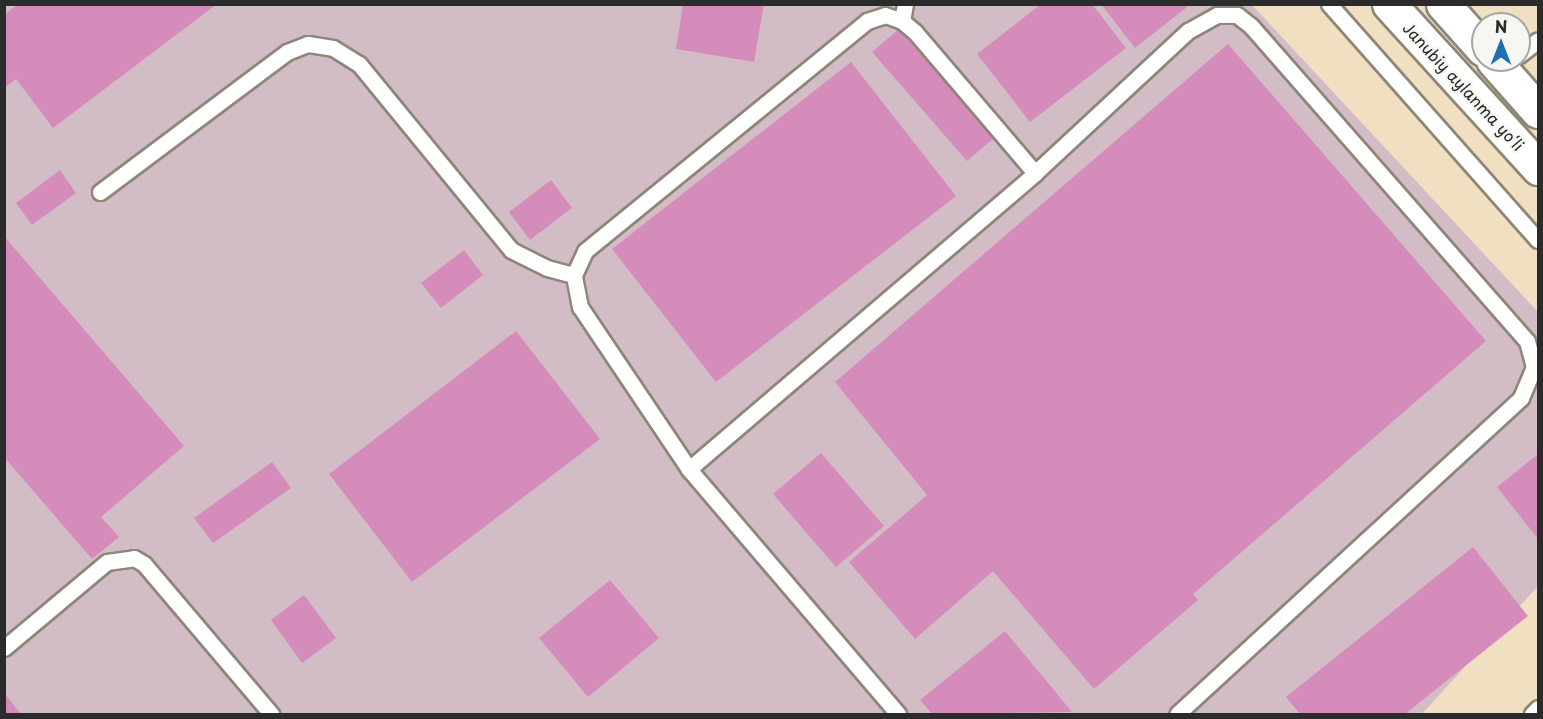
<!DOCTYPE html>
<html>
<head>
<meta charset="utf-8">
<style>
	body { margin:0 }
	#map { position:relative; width:1543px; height:719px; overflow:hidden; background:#f0e0c1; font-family:"Playpen Sans",sans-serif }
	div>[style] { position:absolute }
	.industrial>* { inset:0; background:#d2bdc6 }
	.building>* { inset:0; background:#d68cbb }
	.roads { filter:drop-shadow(2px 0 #8e8676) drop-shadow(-2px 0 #8e8676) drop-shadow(0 2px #8e8676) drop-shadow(0 -2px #8e8676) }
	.lane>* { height:15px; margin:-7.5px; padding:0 7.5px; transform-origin:7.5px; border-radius:7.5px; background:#fff }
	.highway>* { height:33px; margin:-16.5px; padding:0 16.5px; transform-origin:16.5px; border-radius:16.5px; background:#fff }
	span { translate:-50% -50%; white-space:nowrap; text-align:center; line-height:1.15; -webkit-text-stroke:5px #f6f6f2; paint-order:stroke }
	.street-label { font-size:16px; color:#2b2b2b }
	.frame { position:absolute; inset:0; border:6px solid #2b2b2b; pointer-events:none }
	.north { position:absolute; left:1471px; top:12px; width:60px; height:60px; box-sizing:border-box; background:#f6f6f2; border:2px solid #a5a5a2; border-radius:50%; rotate:0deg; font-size:16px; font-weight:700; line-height:24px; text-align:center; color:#2b2b2b }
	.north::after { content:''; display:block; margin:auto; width:21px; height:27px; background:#1f6fb2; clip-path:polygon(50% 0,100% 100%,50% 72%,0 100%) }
</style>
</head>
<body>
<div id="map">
	<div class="industrial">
		<i style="clip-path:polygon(4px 5px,1252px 5px,1538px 312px,1538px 586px,1422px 714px,5px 714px)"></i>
	</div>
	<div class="building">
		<i style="clip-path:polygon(18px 4px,217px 4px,53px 128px,16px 79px,4px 88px,4px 15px)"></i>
		<i style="clip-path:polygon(683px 4px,764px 4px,754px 62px,676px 49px)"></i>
		<i style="clip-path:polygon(1041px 4px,1092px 4px,1126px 48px,1030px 122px,977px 54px)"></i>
		<i style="clip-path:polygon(1101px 4px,1191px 4px,1135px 48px)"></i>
		<i style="clip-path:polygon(899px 29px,994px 138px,967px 161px,872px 52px)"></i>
		<i style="clip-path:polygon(1228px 44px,1486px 341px,1193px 594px,1198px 600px,1094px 689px,993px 571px,915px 639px,849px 562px,927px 495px,835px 382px)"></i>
		<i style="clip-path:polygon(851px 62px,956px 196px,716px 382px,612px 249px)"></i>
		<i style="clip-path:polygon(60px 170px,76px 193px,32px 225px,16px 203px)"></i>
		<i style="clip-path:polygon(551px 180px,572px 208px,530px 240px,509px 212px)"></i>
		<i style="clip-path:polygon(4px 236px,184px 446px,101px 517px,119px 537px,92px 559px,4px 457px)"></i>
		<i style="clip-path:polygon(464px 250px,483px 275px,441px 308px,421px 283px)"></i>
		<i style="clip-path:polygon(516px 331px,600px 439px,412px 582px,329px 474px)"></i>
		<i style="clip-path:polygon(821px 453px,884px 526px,836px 567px,773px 494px)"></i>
		<i style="clip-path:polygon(1538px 454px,1538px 539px,1497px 487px)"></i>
		<i style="clip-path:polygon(272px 462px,291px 488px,213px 543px,194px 518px)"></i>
		<i style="clip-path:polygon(1473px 547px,1528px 616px,1405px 714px,1300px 714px,1286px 697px)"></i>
		<i style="clip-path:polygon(610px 580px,659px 638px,588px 697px,539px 638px)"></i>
		<i style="clip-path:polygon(304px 595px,336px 638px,302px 663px,271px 620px)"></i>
		<i style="clip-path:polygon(1005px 631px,1072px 712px,932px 714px,920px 700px)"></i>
		<i style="clip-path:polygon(4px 693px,21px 714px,4px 714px)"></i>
	</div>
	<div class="roads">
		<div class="lane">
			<i style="left:1329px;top:4px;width:315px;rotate:48.5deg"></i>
			<i style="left:902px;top:21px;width:17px;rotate:-80deg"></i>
			<i style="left:1519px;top:55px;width:24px;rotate:-38deg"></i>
			<i style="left:100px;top:192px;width:234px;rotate:-36.8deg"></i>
			<i style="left:287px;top:52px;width:22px;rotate:-21deg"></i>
			<i style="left:308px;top:44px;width:25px;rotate:9deg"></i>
			<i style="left:333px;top:48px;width:31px;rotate:32deg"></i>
			<i style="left:359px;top:64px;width:240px;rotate:50.7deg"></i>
			<i style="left:511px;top:250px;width:40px;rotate:26.6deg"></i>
			<i style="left:547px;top:268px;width:28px;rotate:15deg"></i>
			<i style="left:689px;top:469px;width:195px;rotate:-123.9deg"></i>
			<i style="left:580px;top:307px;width:33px;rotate:-101deg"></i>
			<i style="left:574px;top:275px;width:26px;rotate:-65deg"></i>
			<i style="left:585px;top:251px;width:364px;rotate:-39.2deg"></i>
			<i style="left:867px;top:21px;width:19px;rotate:-18deg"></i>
			<i style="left:885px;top:15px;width:18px;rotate:19deg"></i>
			<i style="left:902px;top:21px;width:17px;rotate:40deg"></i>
			<i style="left:915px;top:32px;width:185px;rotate:49.6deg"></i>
			<i style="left:4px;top:648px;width:134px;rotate:-39.9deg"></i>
			<i style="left:107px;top:562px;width:27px;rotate:-8deg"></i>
			<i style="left:134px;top:558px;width:12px;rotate:31deg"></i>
			<i style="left:144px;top:564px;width:197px;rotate:49.7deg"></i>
			<i style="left:898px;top:714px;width:322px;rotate:-130.5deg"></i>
			<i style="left:689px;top:469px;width:455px;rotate:-40.5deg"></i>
			<i style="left:1035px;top:173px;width:209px;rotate:-42.9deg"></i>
			<i style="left:1188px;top:31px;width:33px;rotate:-29deg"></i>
			<i style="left:1217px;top:15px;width:20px"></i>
			<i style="left:1237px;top:15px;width:18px;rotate:38deg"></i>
			<i style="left:1251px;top:26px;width:419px;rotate:48.8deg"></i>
			<i style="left:1527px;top:341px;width:27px;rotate:75deg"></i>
			<i style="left:1534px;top:367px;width:34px;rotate:113deg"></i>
			<i style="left:1521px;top:398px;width:467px;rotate:137.4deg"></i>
			<i style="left:1532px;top:714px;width:8px;rotate:-45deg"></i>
		</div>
		<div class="highway">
			<i style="left:1389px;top:4px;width:222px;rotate:47.7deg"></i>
			<i style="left:1443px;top:4px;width:60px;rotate:48.4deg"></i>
			<i style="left:1493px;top:60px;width:68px;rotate:48.6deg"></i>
		</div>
	</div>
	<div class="street-label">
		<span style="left:1464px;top:86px;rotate:47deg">Janubiy aylanma yoʻli</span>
	</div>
	<div class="frame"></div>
	<div class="north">N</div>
</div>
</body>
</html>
